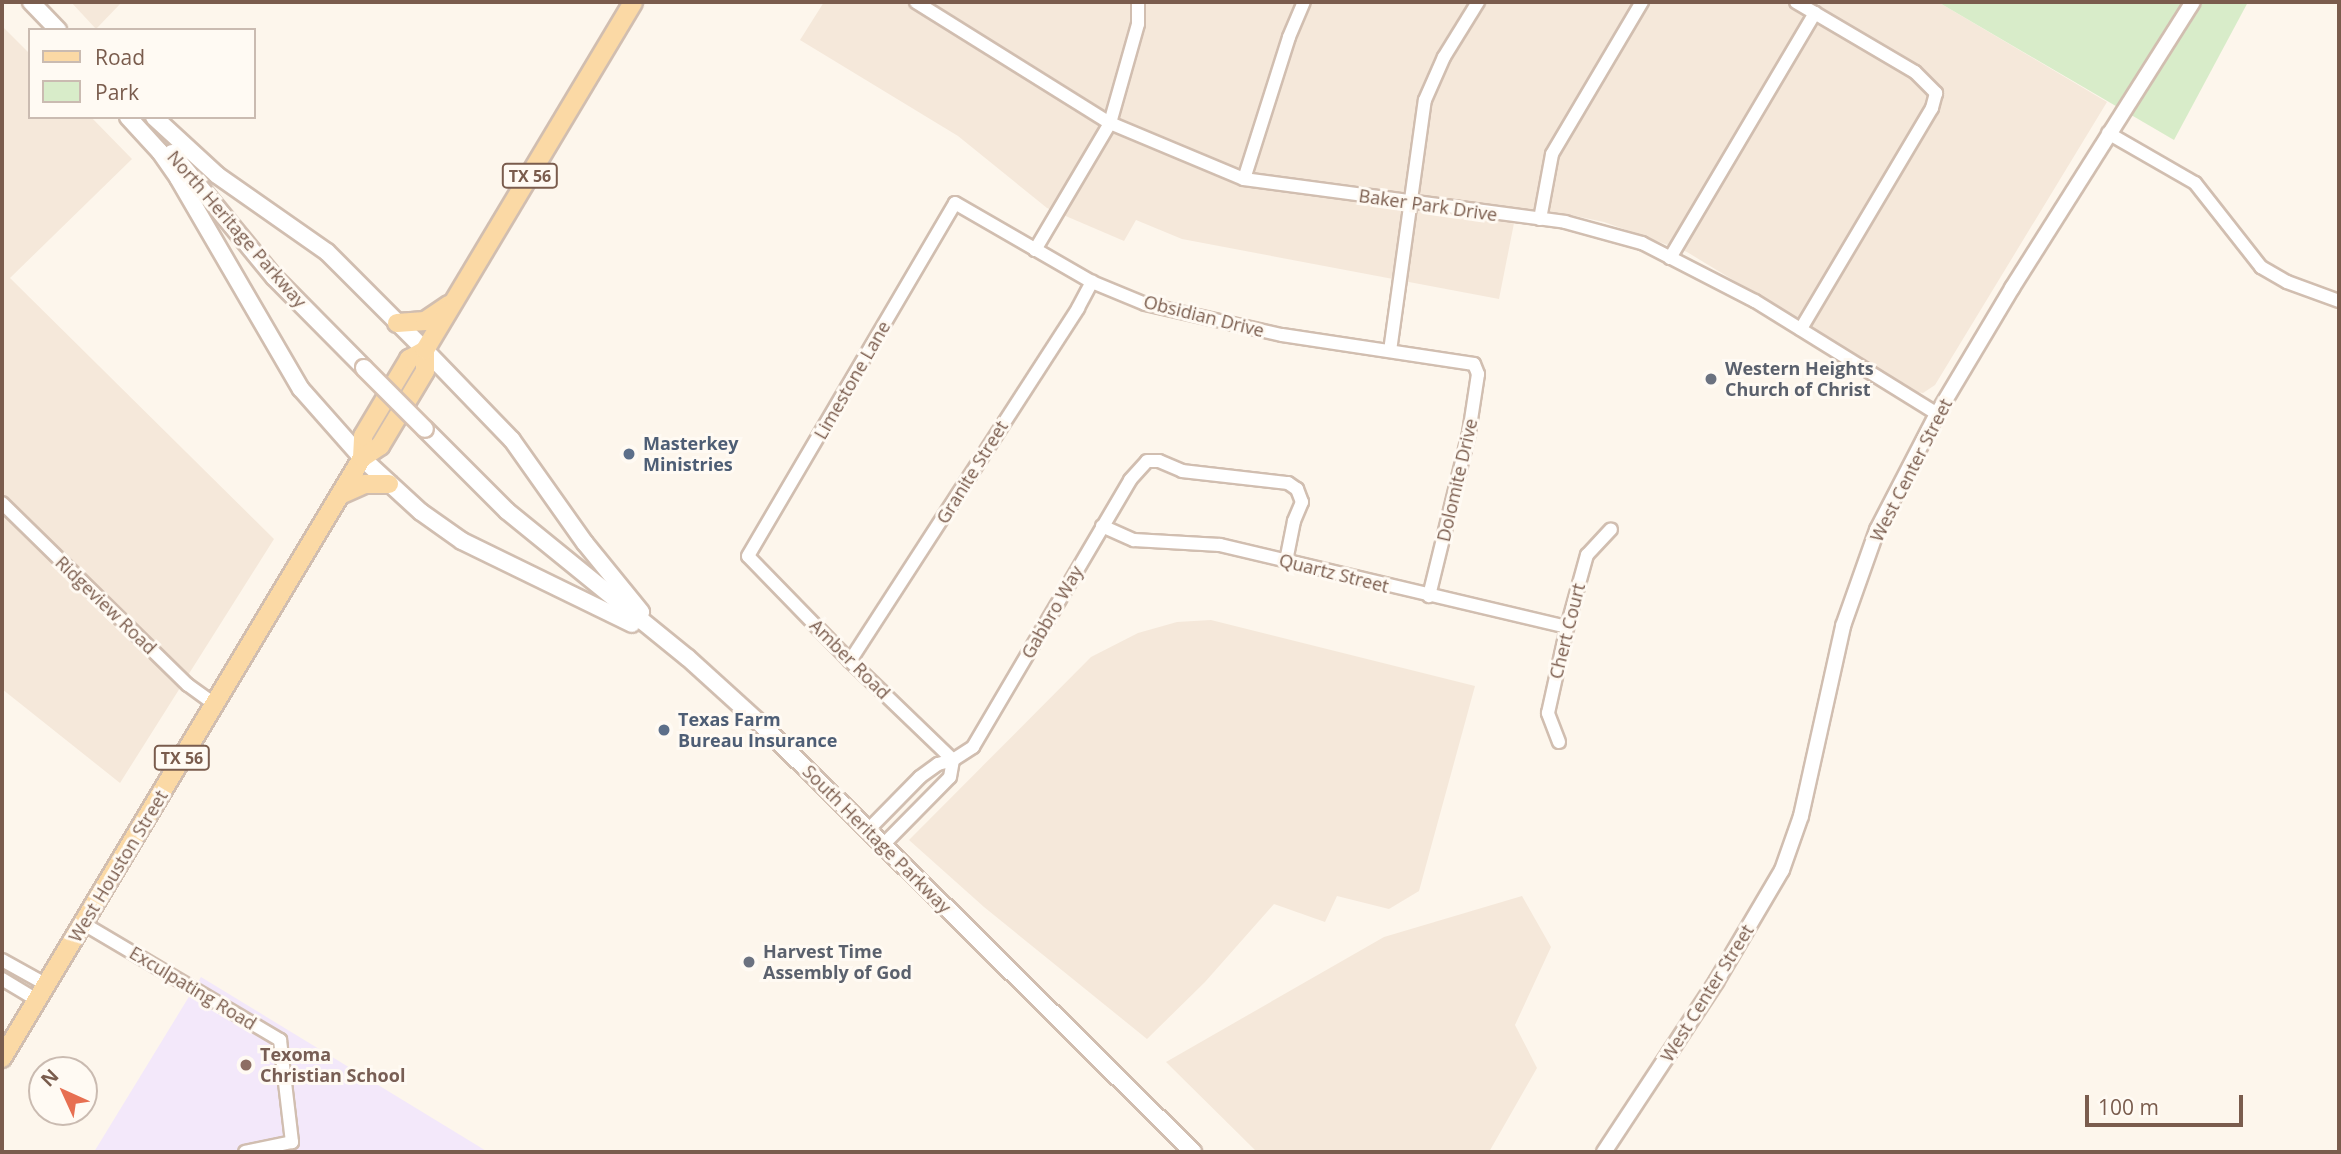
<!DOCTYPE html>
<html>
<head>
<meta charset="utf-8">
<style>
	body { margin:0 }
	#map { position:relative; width:2341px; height:1154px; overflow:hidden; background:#fdf6ec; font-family:"Open Sans",sans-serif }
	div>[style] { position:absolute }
	.residential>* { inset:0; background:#f5e8da }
	.education>* { inset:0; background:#f3e8fa }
	.green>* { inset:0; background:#d8ecc9 }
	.roads { filter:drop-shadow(2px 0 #d1beb0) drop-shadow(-2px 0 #d1beb0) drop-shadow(0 2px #d1beb0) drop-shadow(0 -2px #d1beb0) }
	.minor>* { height:12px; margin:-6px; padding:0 6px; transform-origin:6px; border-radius:6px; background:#fff }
	.tertiary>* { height:14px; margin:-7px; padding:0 7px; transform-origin:7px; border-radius:7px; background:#fff }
	.secondary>* { height:16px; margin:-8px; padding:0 8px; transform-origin:8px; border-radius:8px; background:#fff }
	.primary>* { height:18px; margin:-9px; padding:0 9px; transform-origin:9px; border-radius:9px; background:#fbd9a5 }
	.bridges { filter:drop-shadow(2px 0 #d6c0b0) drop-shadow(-2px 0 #d6c0b0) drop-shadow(0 2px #d6c0b0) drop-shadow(0 -2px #d6c0b0) }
	.secondary-bridge>* { height:16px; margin:-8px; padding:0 8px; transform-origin:8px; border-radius:8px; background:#fff }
	.dots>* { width:19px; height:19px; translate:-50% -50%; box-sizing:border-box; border:4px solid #fffaf3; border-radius:50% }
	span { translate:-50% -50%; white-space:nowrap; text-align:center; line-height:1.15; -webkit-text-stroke:6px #fffaf3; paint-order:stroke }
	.shield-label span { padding:2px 5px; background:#fffaf3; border:2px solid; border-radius:5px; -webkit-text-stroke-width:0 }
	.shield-label { font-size:16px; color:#7a5c4d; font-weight:700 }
	.street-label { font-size:18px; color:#7a5c4d }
	.worship-label { font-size:18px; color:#5b616d; font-weight:700 }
	.left { translate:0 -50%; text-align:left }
	.service-label { font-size:18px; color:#4e5e75; font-weight:700 }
	.education-label { font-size:18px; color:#785e54; font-weight:700 }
	.frame { position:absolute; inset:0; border:4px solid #7a5c4d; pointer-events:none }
	.legend { position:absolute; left:28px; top:28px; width:228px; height:91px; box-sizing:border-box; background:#fffaf3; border:2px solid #cabbb1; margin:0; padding:9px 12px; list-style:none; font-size:21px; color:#7a5c4d }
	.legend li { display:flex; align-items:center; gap:14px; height:35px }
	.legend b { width:35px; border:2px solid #cabbb1 }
	.north { position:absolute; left:28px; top:1056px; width:70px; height:70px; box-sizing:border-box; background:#fffaf3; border:2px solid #cabbb1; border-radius:50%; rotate:315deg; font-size:19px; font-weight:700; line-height:28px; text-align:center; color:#7a5c4d }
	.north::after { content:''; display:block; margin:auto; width:24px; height:32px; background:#e76f51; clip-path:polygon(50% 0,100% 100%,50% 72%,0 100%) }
	.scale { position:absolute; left:2085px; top:1095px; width:158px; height:32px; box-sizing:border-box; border:4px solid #7a5c4d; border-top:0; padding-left:9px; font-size:21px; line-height:24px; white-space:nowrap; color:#7a5c4d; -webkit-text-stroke:5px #fffaf3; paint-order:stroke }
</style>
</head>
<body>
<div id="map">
	<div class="residential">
		<i style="clip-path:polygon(71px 2px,122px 2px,96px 29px)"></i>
		<i style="clip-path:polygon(824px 2px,1938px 2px,2107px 102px,1935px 385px,1923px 393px,1917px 392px,1687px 252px,1604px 222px,1561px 213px,1517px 208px,1499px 299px,1182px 239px,1136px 220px,1124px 241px,1047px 208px,958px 136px,800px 40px)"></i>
		<i style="clip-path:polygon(2px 26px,30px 54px,30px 117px,91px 117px,132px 159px,10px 278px,274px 539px,120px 783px,2px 689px)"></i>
		<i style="clip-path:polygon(1211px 620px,1475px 686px,1419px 891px,1389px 909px,1337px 896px,1325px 922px,1274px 904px,1205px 982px,1147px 1039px,984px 907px,909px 840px,1091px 657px,1138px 633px,1177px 622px)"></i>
		<i style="clip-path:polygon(1522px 896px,1551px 947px,1515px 1025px,1537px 1068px,1489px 1152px,1257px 1152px,1166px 1062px,1384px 937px)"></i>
	</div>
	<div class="education">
		<i style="clip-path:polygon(201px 977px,488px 1152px,94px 1152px)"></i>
	</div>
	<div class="green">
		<i style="clip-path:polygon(1938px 2px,2248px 2px,2174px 140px)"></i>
	</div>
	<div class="roads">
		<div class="minor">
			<i style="left:916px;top:2px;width:229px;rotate:32deg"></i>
			<i style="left:1110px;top:123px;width:145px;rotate:22.7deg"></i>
			<i style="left:1244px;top:179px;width:324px;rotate:7.6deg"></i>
			<i style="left:1565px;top:222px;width:80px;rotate:15.3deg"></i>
			<i style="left:1642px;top:243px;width:127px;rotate:27.2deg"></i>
			<i style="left:1755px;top:301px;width:214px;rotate:31.8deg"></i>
			<i style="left:1796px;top:2px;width:138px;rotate:30.5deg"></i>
			<i style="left:1915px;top:72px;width:30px;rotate:45deg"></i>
			<i style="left:1936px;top:93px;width:16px;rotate:105deg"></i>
			<i style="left:1932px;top:108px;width:257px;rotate:120.7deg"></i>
			<i style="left:2108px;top:133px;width:100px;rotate:29.9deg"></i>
			<i style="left:2195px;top:183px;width:107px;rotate:51.8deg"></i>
			<i style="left:2261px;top:267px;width:30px;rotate:30deg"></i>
			<i style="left:2287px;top:282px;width:55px;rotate:20.1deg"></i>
			<i style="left:1244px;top:179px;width:149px;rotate:-72.4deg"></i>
			<i style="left:1289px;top:37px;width:38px;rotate:-67deg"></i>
			<i style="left:1540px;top:219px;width:66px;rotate:-79.5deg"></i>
			<i style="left:1552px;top:154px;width:177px;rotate:-59.4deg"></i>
			<i style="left:1035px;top:250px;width:147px;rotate:-59.4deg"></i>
			<i style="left:1110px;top:123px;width:103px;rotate:-74.2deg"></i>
			<i style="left:1138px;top:24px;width:22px;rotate:-90deg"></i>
			<i style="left:1670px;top:258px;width:285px;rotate:-59.4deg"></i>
			<i style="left:1390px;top:351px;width:253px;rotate:-82.1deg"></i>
			<i style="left:1425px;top:100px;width:47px;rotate:-66.2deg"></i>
			<i style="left:1444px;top:57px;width:65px;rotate:-58.3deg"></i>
			<i style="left:2px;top:503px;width:260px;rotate:44.4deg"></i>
			<i style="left:188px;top:685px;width:31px;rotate:36deg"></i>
			<i style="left:1102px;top:526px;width:35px;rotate:24deg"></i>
			<i style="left:1134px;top:540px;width:86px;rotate:3.3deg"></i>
			<i style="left:1220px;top:545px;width:357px;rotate:13.3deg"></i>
			<i style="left:850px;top:661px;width:420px;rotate:-57.1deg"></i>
			<i style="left:1078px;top:308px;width:30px;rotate:-62deg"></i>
			<i style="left:1559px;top:742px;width:31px;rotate:-111deg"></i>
			<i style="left:1548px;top:713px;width:88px;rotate:-77.5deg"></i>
			<i style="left:1567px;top:627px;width:75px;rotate:-74.5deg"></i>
			<i style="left:1587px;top:555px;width:35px;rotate:-47deg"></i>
			<i style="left:953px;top:760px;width:143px;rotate:-136.1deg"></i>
			<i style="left:850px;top:661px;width:146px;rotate:-134.2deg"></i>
			<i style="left:748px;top:556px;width:409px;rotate:-59.6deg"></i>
			<i style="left:955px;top:203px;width:158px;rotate:30deg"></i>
			<i style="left:1092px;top:282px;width:57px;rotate:22.5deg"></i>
			<i style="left:1145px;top:304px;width:140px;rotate:12.8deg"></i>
			<i style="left:1282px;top:335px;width:194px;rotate:8.6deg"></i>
			<i style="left:1474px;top:364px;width:11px;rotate:68deg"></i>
			<i style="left:1478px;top:374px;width:60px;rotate:98.7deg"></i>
			<i style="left:1469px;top:433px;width:168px;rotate:103.8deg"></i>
			<i style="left:868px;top:830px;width:74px;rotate:-45.5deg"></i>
			<i style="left:920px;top:777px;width:22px;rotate:-36deg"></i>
			<i style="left:938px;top:764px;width:16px;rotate:-15deg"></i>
			<i style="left:953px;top:760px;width:24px;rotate:-33deg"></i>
			<i style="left:973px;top:747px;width:310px;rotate:-59.5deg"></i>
			<i style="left:1130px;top:480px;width:25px;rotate:-48deg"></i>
			<i style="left:1147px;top:461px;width:12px"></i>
			<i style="left:1159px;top:461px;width:25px;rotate:23deg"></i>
			<i style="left:1182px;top:471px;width:107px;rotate:6.5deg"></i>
			<i style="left:1288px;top:483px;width:11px;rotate:34deg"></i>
			<i style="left:1297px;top:489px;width:14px;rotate:69deg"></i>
			<i style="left:1302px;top:502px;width:21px;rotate:113deg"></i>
			<i style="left:1294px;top:521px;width:41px;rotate:101.3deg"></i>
			<i style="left:883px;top:845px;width:95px;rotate:-45.4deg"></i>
			<i style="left:950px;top:777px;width:17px;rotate:-80deg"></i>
			<i style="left:84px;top:924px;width:228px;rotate:30.6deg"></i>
			<i style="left:280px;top:1040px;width:103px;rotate:83.3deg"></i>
			<i style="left:292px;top:1142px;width:48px;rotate:168deg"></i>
			<i style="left:2px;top:960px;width:51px;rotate:29.1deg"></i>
			<i style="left:2px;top:979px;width:41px;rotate:31deg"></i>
		</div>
		<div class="tertiary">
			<i style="left:1604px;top:1152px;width:204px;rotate:-56.6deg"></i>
			<i style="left:1716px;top:982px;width:130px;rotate:-59.5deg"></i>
			<i style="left:1782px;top:870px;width:57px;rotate:-70.6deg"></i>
			<i style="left:1801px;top:816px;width:195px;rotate:-77.5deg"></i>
			<i style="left:1843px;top:626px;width:102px;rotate:-70.5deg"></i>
			<i style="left:1877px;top:530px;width:131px;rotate:-62.7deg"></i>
			<i style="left:1937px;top:414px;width:147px;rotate:-59.2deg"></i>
			<i style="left:2012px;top:288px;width:338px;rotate:-57.7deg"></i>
		</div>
		<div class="secondary">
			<i style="left:31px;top:2px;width:39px;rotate:46deg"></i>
			<i style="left:128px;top:117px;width:47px;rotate:47.6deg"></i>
			<i style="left:160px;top:152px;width:32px;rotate:55deg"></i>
			<i style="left:178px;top:178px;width:244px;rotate:59.8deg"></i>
			<i style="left:301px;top:389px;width:92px;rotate:48.5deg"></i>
			<i style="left:362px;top:458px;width:80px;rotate:42.5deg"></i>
			<i style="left:421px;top:512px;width:50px;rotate:35.3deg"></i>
			<i style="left:462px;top:541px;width:189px;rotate:26deg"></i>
			<i style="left:154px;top:117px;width:86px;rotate:42.6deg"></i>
			<i style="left:217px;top:175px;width:134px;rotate:35deg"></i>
			<i style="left:327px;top:252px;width:139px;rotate:45deg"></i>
			<i style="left:425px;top:350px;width:125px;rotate:46deg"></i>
			<i style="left:512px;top:440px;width:126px;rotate:54.7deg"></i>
			<i style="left:585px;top:543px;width:89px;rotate:50.9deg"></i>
			<i style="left:172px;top:153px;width:161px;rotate:50.6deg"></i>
			<i style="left:274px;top:277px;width:128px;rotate:45.3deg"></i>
			<i style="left:425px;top:429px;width:116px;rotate:45deg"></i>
			<i style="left:507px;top:511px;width:233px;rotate:39.1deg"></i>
			<i style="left:688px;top:658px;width:103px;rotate:42.2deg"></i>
			<i style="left:764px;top:727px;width:604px;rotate:44.73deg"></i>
		</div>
		<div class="primary">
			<i style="left:397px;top:323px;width:28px;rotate:-4deg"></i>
			<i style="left:425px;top:321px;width:29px;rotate:-34deg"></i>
			<i style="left:362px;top:458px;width:22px;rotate:-87deg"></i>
			<i style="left:363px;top:436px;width:90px;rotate:-59.1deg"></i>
			<i style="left:409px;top:359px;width:18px;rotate:-29deg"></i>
			<i style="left:340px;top:495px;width:27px;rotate:-24deg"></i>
			<i style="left:365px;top:484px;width:24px"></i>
			<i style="left:2px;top:1058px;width:700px;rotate:-59.04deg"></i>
			<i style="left:362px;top:458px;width:22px;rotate:-34deg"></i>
			<i style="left:380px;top:446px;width:87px;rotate:-59deg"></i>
			<i style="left:425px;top:371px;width:21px;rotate:-90deg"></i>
			<i style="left:425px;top:350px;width:405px;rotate:-59.1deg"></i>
		</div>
	</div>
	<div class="bridges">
		<div class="secondary-bridge">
			<i style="left:364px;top:368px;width:86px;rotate:45deg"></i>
		</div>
	</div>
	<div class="dots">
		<i style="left:1711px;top:379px;background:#6b7280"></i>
		<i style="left:629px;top:454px;background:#5c6f8a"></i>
		<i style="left:664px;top:730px;background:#5c6f8a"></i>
		<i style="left:749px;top:962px;background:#6b7280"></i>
		<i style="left:246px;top:1065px;background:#8d6e63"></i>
	</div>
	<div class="shield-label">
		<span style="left:530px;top:176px">TX 56</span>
		<span style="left:182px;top:758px">TX 56</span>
	</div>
	<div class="street-label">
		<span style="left:1428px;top:205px;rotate:8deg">Baker Park Drive</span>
		<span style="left:237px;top:229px;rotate:49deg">North Heritage Parkway</span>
		<span style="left:1204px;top:316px;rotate:14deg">Obsidian Drive</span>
		<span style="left:852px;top:380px;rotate:-60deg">Limestone Lane</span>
		<span style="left:1911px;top:470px;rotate:-63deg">West Center Street</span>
		<span style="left:972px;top:472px;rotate:-58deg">Granite Street</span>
		<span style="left:1457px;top:480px;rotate:-77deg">Dolomite Drive</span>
		<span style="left:1334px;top:573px;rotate:14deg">Quartz Street</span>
		<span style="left:106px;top:605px;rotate:44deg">Ridgeview Road</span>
		<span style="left:1052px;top:612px;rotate:-60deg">Gabbro Way</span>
		<span style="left:1567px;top:631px;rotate:-76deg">Chert Court</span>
		<span style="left:850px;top:659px;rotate:45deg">Amber Road</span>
		<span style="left:877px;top:839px;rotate:45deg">South Heritage Parkway</span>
		<span style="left:118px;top:866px;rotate:-59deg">West Houston Street</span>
		<span style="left:193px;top:988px;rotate:31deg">Exculpating Road</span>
		<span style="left:1707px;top:993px;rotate:-58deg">West Center Street</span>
	</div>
	<div class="worship-label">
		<span class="left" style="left:1725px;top:379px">Western Heights<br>Church of Christ</span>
		<span class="left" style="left:763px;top:962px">Harvest Time<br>Assembly of God</span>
	</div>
	<div class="service-label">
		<span class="left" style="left:643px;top:454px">Masterkey<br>Ministries</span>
		<span class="left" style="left:678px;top:730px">Texas Farm<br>Bureau Insurance</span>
	</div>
	<div class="education-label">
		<span class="left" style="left:260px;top:1065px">Texoma<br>Christian School</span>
	</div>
	<div class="frame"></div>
	<ul class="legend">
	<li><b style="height:9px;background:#fbd9a5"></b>Road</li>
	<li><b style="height:19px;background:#d8ecc9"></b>Park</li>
	</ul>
	<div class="north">N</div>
	<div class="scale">100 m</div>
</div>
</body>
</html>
